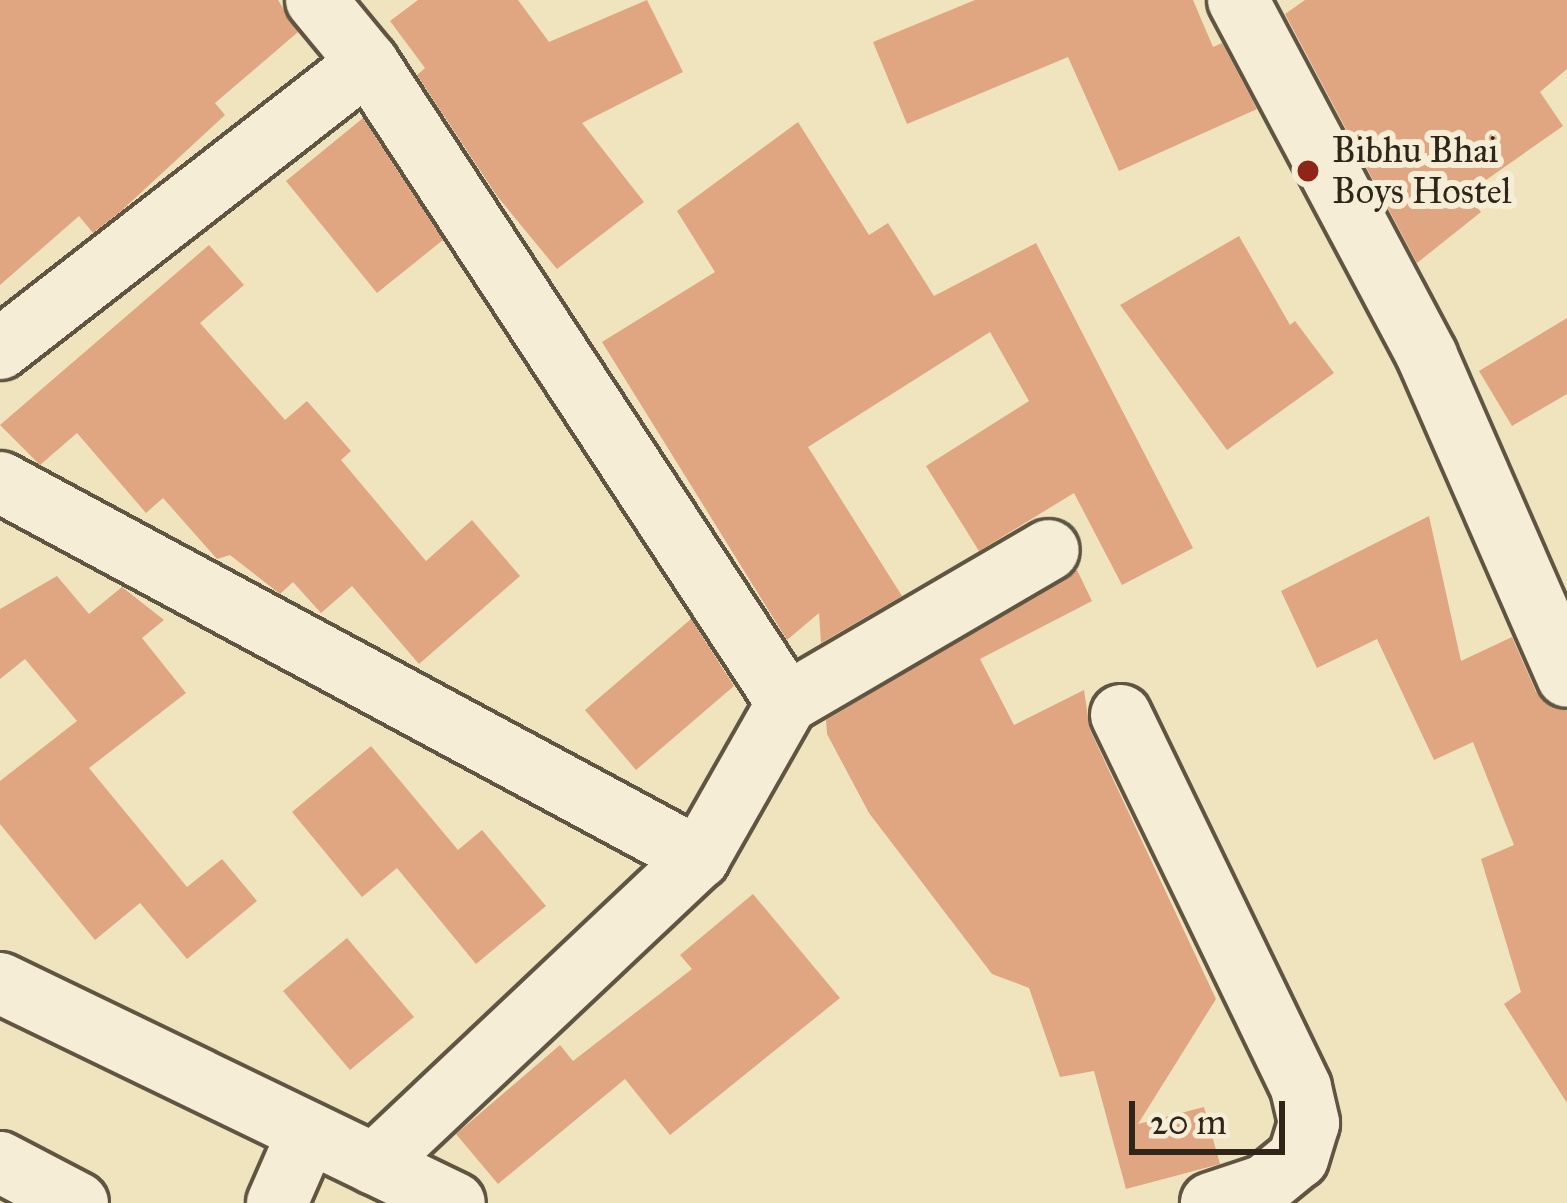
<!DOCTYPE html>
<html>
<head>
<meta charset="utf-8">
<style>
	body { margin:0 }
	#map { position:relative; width:1567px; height:1203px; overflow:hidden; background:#efe4be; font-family:"IM FELL Great Primer",serif }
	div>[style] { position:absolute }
	.building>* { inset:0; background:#dfa681 }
	.roads { filter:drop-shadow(3px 0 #605542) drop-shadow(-3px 0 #605542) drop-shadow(0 3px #605542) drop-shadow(0 -3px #605542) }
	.minor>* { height:60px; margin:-30px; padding:0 30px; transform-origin:30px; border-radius:30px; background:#f5edd5 }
	.dots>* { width:33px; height:33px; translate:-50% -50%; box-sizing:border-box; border:6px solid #f5edd5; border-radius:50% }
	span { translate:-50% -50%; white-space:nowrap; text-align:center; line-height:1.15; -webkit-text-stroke:12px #f5edd5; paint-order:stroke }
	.poi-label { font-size:36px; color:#302519 }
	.left { translate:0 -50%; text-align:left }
	.scale { position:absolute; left:1129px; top:1101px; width:156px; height:54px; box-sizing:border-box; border:6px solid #302519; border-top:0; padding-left:15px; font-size:36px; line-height:42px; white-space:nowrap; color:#302519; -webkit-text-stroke:9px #f5edd5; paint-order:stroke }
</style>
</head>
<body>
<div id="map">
	<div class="building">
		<i style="clip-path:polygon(0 0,278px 0,298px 32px,215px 103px,225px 115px,120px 212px,93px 233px,79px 216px,0 285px)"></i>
		<i style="clip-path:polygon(418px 0,518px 0,549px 42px,647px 0,683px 72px,582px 123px,644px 202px,557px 269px,497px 196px,417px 75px,425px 68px,390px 21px)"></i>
		<i style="clip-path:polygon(975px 0,1193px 0,1213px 47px,1222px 43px,1257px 109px,1119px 171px,1068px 57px,907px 124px,873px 42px)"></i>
		<i style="clip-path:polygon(1305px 0,1567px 0,1567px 69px,1540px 92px,1563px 126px,1466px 194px,1481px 212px,1417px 263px,1285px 14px)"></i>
		<i style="clip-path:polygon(363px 118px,443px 240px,377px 293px,286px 181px)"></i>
		<i style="clip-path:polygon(798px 122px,869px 235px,888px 223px,934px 296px,1036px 243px,1193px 548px,1122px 585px,1074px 493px,979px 551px,926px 466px,1029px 401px,990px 332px,808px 447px,902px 596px,821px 643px,819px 613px,787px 640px,602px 342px,715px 272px,677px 211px)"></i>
		<i style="clip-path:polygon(1239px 236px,1290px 325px,1295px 321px,1334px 373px,1227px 450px,1120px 305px)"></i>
		<i style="clip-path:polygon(209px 245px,244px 285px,200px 323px,285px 420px,307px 401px,351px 451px,341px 460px,426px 561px,472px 520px,520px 576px,419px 664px,352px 586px,321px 613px,293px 582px,280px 594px,230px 555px,217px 559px,163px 498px,146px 513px,77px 433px,40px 465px,0 425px)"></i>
		<i style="clip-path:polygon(1567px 318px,1567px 394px,1512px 426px,1479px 371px)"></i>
		<i style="clip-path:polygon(1429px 516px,1461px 661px,1512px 637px,1536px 692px,1567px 711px,1567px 1103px,1504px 1004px,1521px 992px,1481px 859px,1514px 845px,1473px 742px,1434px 760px,1377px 639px,1317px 668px,1281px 591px)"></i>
		<i style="clip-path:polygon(1077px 570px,1092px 601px,980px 659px,1014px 725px,1084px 690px,1090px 730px,1216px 999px,1138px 1124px,1204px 1107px,1220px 1164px,1126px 1189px,1094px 1071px,1060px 1077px,1029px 988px,992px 974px,869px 813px,827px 734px,826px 720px)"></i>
		<i style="clip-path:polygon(57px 576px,89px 614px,122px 587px,164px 620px,142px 638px,186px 693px,89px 768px,187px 887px,222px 859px,257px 901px,187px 959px,140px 903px,95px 940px,0 824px,0 781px,77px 721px,25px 659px,0 679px,0 609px)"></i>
		<i style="clip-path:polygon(691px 619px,734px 686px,636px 770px,585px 710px)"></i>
		<i style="clip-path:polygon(371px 746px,458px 850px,482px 830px,546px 906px,476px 964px,397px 868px,362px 897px,292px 812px)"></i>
		<i style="clip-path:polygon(753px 894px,840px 998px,670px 1135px,625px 1079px,498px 1184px,456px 1134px,560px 1045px,573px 1061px,692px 969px,680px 955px)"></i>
		<i style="clip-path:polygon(347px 938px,414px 1017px,350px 1070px,283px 991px)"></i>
	</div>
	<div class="roads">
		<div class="minor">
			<i style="left:316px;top:0;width:82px;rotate:50.5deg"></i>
			<i style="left:368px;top:63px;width:765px;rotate:56.79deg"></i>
			<i style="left:1238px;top:0;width:403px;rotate:62deg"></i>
			<i style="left:1427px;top:356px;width:350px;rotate:66.4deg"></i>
			<i style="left:0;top:349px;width:466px;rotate:-37.9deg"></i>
			<i style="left:0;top:482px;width:794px;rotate:28.28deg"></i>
			<i style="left:1121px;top:715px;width:414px;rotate:64.2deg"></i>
			<i style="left:1301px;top:1088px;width:36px;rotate:77deg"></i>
			<i style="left:1309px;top:1123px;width:37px;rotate:107deg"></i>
			<i style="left:1298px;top:1158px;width:43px;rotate:140.7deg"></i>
			<i style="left:1265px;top:1185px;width:57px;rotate:161.6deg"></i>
			<i style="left:0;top:983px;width:505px;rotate:25.8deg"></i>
			<i style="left:0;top:1162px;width:88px;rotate:27.7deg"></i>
			<i style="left:374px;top:1164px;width:446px;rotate:-43.3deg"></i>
			<i style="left:699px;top:858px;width:178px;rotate:-60.4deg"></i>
			<i style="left:787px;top:703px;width:303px;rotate:-30.3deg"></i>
			<i style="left:277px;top:1203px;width:77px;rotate:-66.4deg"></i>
		</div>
	</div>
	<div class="dots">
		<i style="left:1308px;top:171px;background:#8f2418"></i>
	</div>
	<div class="poi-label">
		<span class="left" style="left:1332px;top:171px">Bibhu Bhai<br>Boys Hostel</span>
	</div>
	<div class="scale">20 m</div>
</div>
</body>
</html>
